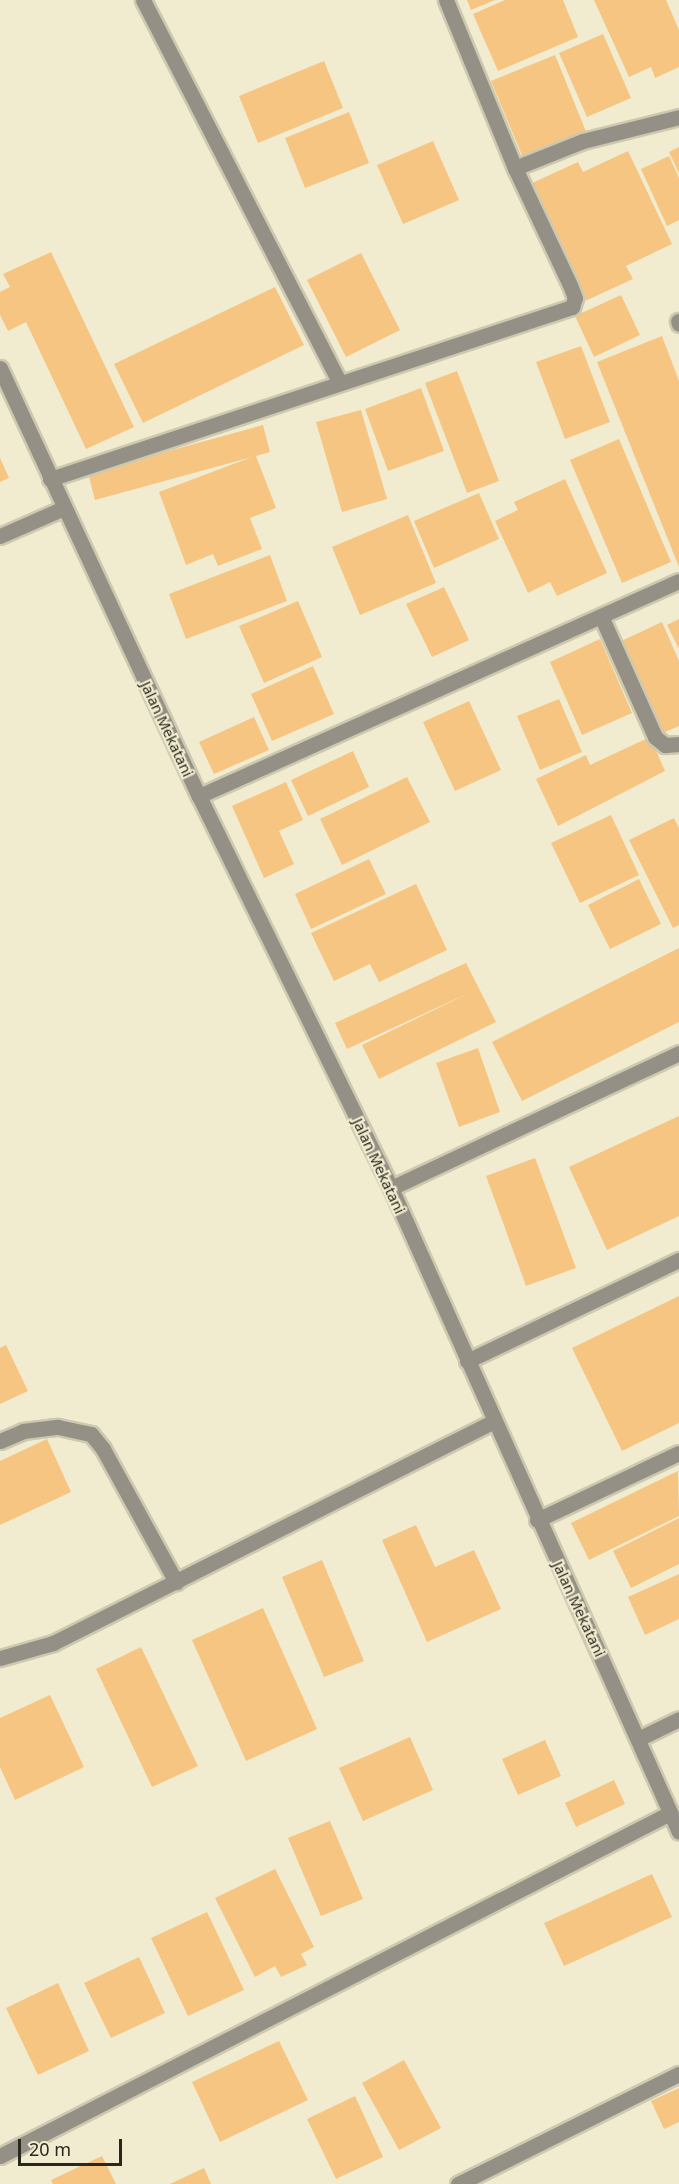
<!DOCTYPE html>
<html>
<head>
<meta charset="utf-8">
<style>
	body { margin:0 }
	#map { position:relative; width:679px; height:2184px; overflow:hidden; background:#f1ecd0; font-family:"Noto Sans",sans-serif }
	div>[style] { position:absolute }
	.building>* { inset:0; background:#f7c582 }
	.roads { filter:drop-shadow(2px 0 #cdc9b0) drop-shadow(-2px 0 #cdc9b0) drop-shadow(0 2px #cdc9b0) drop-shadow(0 -2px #cdc9b0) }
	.minor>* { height:15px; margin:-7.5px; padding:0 7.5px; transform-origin:7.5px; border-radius:7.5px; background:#959085 }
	span { translate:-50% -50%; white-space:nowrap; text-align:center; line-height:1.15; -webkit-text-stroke:4.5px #f1ecd0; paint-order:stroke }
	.street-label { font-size:15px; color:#2a281e }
	.scale { position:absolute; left:18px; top:2139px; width:104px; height:27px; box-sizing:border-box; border:3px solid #2a281e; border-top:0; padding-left:8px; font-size:18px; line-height:21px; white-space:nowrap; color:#2a281e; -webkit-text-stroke:4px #f1ecd0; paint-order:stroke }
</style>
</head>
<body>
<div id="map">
	<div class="building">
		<i style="clip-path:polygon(467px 0,495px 0,471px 10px)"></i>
		<i style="clip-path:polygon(505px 0,563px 0,578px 37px,498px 71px,473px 14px)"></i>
		<i style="clip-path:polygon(594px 0,666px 0,679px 30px,679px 67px,655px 78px,651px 67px,629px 77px)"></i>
		<i style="clip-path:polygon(603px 34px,631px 98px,587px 117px,559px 53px)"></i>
		<i style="clip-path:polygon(555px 55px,587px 134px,524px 160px,491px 81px)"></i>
		<i style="clip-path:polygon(324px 61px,343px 108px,258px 143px,239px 96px)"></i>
		<i style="clip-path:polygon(349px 112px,369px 163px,305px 188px,285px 138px)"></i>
		<i style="clip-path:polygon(433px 141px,459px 200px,403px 224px,377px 165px)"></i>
		<i style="clip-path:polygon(679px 147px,679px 173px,669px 152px)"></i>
		<i style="clip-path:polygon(628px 151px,672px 244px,626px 266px,633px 279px,585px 301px,530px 184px,578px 162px,583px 172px)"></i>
		<i style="clip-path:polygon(669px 156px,679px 178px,679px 220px,667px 226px,641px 169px)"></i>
		<i style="clip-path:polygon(51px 252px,134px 427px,86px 449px,26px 322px,8px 331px,0 315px,0 292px,10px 287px,3px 274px)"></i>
		<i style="clip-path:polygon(361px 253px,400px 330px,346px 357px,307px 280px)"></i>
		<i style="clip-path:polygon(275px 287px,304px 345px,143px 423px,114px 364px)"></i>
		<i style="clip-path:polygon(621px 295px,640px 335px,594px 357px,575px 316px)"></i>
		<i style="clip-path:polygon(662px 336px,679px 381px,679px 567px,597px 362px)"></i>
		<i style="clip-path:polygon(581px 346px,610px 422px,565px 439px,536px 362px)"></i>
		<i style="clip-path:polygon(457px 371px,499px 481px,467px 493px,425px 383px)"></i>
		<i style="clip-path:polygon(421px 388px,444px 451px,388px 471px,365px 409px)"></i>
		<i style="clip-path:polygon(361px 410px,387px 499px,342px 512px,316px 422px)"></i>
		<i style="clip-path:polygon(263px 425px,270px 452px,256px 456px,276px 508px,250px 518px,262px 549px,218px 566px,213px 554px,186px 565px,159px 492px,252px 457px,95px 500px,88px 473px)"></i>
		<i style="clip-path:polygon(619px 439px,671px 562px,622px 583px,570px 460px)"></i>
		<i style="clip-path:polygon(0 458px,9px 478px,0 482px)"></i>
		<i style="clip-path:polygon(565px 479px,607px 573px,557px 596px,550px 582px,528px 593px,495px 521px,518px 510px,514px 502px)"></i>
		<i style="clip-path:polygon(479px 493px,499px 539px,434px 568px,414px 521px)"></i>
		<i style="clip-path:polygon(408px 515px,436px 583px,360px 615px,332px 547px)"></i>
		<i style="clip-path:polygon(270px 555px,287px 601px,186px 639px,169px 594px)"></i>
		<i style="clip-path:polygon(444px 587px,469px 640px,432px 657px,406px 604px)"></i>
		<i style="clip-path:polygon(298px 601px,322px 657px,264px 683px,239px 626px)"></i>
		<i style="clip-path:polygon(679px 619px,679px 649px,667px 625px)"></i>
		<i style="clip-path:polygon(662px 622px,679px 661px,679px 726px,658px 735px,617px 643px)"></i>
		<i style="clip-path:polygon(600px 639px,632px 713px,582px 735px,550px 662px)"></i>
		<i style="clip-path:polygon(313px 666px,334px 714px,272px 741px,251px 694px)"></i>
		<i style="clip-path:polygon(559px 699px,582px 752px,540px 770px,517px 716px)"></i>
		<i style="clip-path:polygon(469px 701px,501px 770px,455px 791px,423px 722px)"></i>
		<i style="clip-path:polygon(254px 717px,269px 750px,214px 774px,199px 742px)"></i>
		<i style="clip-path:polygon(650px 737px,665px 771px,558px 826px,536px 779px,586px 755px,590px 765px)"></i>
		<i style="clip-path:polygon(353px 751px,369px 787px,308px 816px,291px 780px)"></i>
		<i style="clip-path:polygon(407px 777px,430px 822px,342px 865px,320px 819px)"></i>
		<i style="clip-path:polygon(286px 782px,303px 820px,279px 831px,294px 864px,264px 878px,232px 806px)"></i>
		<i style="clip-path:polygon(611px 815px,639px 875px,580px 903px,551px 843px)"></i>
		<i style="clip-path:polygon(674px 818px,679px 828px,679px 925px,673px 928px,629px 840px)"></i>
		<i style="clip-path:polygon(369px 859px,386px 894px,311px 929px,295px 894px)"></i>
		<i style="clip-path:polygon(639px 879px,661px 924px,610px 949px,588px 905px)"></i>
		<i style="clip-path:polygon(416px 884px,447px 950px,379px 982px,370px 964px,334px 981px,311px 933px)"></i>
		<i style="clip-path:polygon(679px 948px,679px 1022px,522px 1101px,492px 1042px)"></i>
		<i style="clip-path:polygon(466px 963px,496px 1022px,379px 1079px,362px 1045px,469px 993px,347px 1049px,335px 1023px)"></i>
		<i style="clip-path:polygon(478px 1048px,500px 1112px,459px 1127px,436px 1063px)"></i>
		<i style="clip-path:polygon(679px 1116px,679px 1216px,607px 1250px,569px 1167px)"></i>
		<i style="clip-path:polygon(535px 1158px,576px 1268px,526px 1286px,486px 1176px)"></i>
		<i style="clip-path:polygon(679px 1296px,679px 1423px,622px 1451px,572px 1348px)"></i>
		<i style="clip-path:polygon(6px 1345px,28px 1391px,0 1404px,0 1348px)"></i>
		<i style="clip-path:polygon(47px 1439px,71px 1492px,0 1525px,0 1461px)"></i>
		<i style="clip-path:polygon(678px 1471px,679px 1516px,589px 1560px,571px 1523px)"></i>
		<i style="clip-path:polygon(679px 1518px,679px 1564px,631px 1588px,613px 1551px)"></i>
		<i style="clip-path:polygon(416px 1525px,435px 1567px,474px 1550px,501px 1609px,427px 1642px,382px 1540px)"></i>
		<i style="clip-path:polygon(322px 1560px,364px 1661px,324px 1677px,282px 1577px)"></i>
		<i style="clip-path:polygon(679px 1574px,679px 1619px,645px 1635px,628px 1597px)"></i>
		<i style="clip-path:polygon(263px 1608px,317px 1729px,246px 1761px,192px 1640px)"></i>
		<i style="clip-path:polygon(141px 1647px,198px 1766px,152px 1787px,96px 1669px)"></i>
		<i style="clip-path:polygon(50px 1695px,84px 1767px,15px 1800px,0 1767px,0 1718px)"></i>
		<i style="clip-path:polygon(410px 1737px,433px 1790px,363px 1821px,339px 1768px)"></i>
		<i style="clip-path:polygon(545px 1740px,561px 1776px,518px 1795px,502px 1759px)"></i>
		<i style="clip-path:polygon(614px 1780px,625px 1804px,576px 1827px,565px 1803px)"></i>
		<i style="clip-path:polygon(330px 1821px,363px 1899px,321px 1916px,288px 1838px)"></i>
		<i style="clip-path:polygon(275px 1869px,314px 1947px,301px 1954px,307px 1965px,281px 1977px,275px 1966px,255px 1977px,215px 1898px)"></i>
		<i style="clip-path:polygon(652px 1874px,672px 1917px,564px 1966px,544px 1923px)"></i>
		<i style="clip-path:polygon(207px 1912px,244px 1990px,188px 2016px,151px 1938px)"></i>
		<i style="clip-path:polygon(139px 1957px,165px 2013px,111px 2038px,84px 1983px)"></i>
		<i style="clip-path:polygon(58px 1983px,89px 2051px,38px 2075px,6px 2008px)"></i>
		<i style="clip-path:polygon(279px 2041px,308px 2100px,220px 2142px,192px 2082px)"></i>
		<i style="clip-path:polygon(404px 2060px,441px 2128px,399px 2150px,362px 2083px)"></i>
		<i style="clip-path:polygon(679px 2088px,679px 2122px,664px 2129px,651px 2101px)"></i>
		<i style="clip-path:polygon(355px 2096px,383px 2157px,336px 2179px,307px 2119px)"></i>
		<i style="clip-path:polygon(102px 2156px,116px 2184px,53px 2184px,51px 2180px)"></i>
		<i style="clip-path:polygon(204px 2168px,211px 2184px,170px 2184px)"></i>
	</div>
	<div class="roads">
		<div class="minor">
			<i style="left:143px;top:0;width:429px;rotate:62.8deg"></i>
			<i style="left:446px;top:0;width:182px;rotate:67.7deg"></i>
			<i style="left:678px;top:321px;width:3px;rotate:72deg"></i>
			<i style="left:0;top:368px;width:472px;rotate:65.1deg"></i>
			<i style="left:199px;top:796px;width:436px;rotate:63.9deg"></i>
			<i style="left:391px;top:1188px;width:705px;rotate:65.91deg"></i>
			<i style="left:50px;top:479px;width:550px;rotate:-18.24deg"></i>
			<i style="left:572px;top:307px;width:9px;rotate:-72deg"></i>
			<i style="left:575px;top:298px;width:14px;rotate:-111deg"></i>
			<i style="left:570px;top:285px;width:129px;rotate:-115.2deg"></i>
			<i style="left:515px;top:168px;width:73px;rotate:-21.7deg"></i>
			<i style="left:583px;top:141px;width:99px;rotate:-14deg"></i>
			<i style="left:0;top:536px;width:70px;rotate:-23.6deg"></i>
			<i style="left:601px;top:616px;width:133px;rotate:65.9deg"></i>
			<i style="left:655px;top:737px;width:13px;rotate:39deg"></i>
			<i style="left:665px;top:745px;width:14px;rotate:-4deg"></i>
			<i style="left:199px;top:796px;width:526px;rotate:-24.13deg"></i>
			<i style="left:391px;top:1188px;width:318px;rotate:-25.1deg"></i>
			<i style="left:467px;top:1361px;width:235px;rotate:-25.5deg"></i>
			<i style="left:0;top:1441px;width:25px;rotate:-23deg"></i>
			<i style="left:23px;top:1431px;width:35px;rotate:-7deg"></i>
			<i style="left:58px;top:1427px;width:34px;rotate:12deg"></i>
			<i style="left:91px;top:1434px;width:19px;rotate:51deg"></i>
			<i style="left:103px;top:1449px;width:152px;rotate:61.2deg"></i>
			<i style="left:537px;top:1520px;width:157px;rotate:-25.3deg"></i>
			<i style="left:0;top:1658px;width:55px;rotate:-15.8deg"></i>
			<i style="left:53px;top:1643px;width:494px;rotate:-26.7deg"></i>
			<i style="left:640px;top:1738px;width:43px;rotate:-26deg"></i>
			<i style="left:0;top:2156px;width:753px;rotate:-27.11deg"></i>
			<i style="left:458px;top:2184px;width:247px;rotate:-26.5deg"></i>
		</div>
	</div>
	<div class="street-label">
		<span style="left:167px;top:729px;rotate:65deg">Jalan Mekatani</span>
		<span style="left:379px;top:1166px;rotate:65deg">Jalan Mekatani</span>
		<span style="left:579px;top:1609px;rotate:65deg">Jalan Mekatani</span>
	</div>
	<div class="scale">20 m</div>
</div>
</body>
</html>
